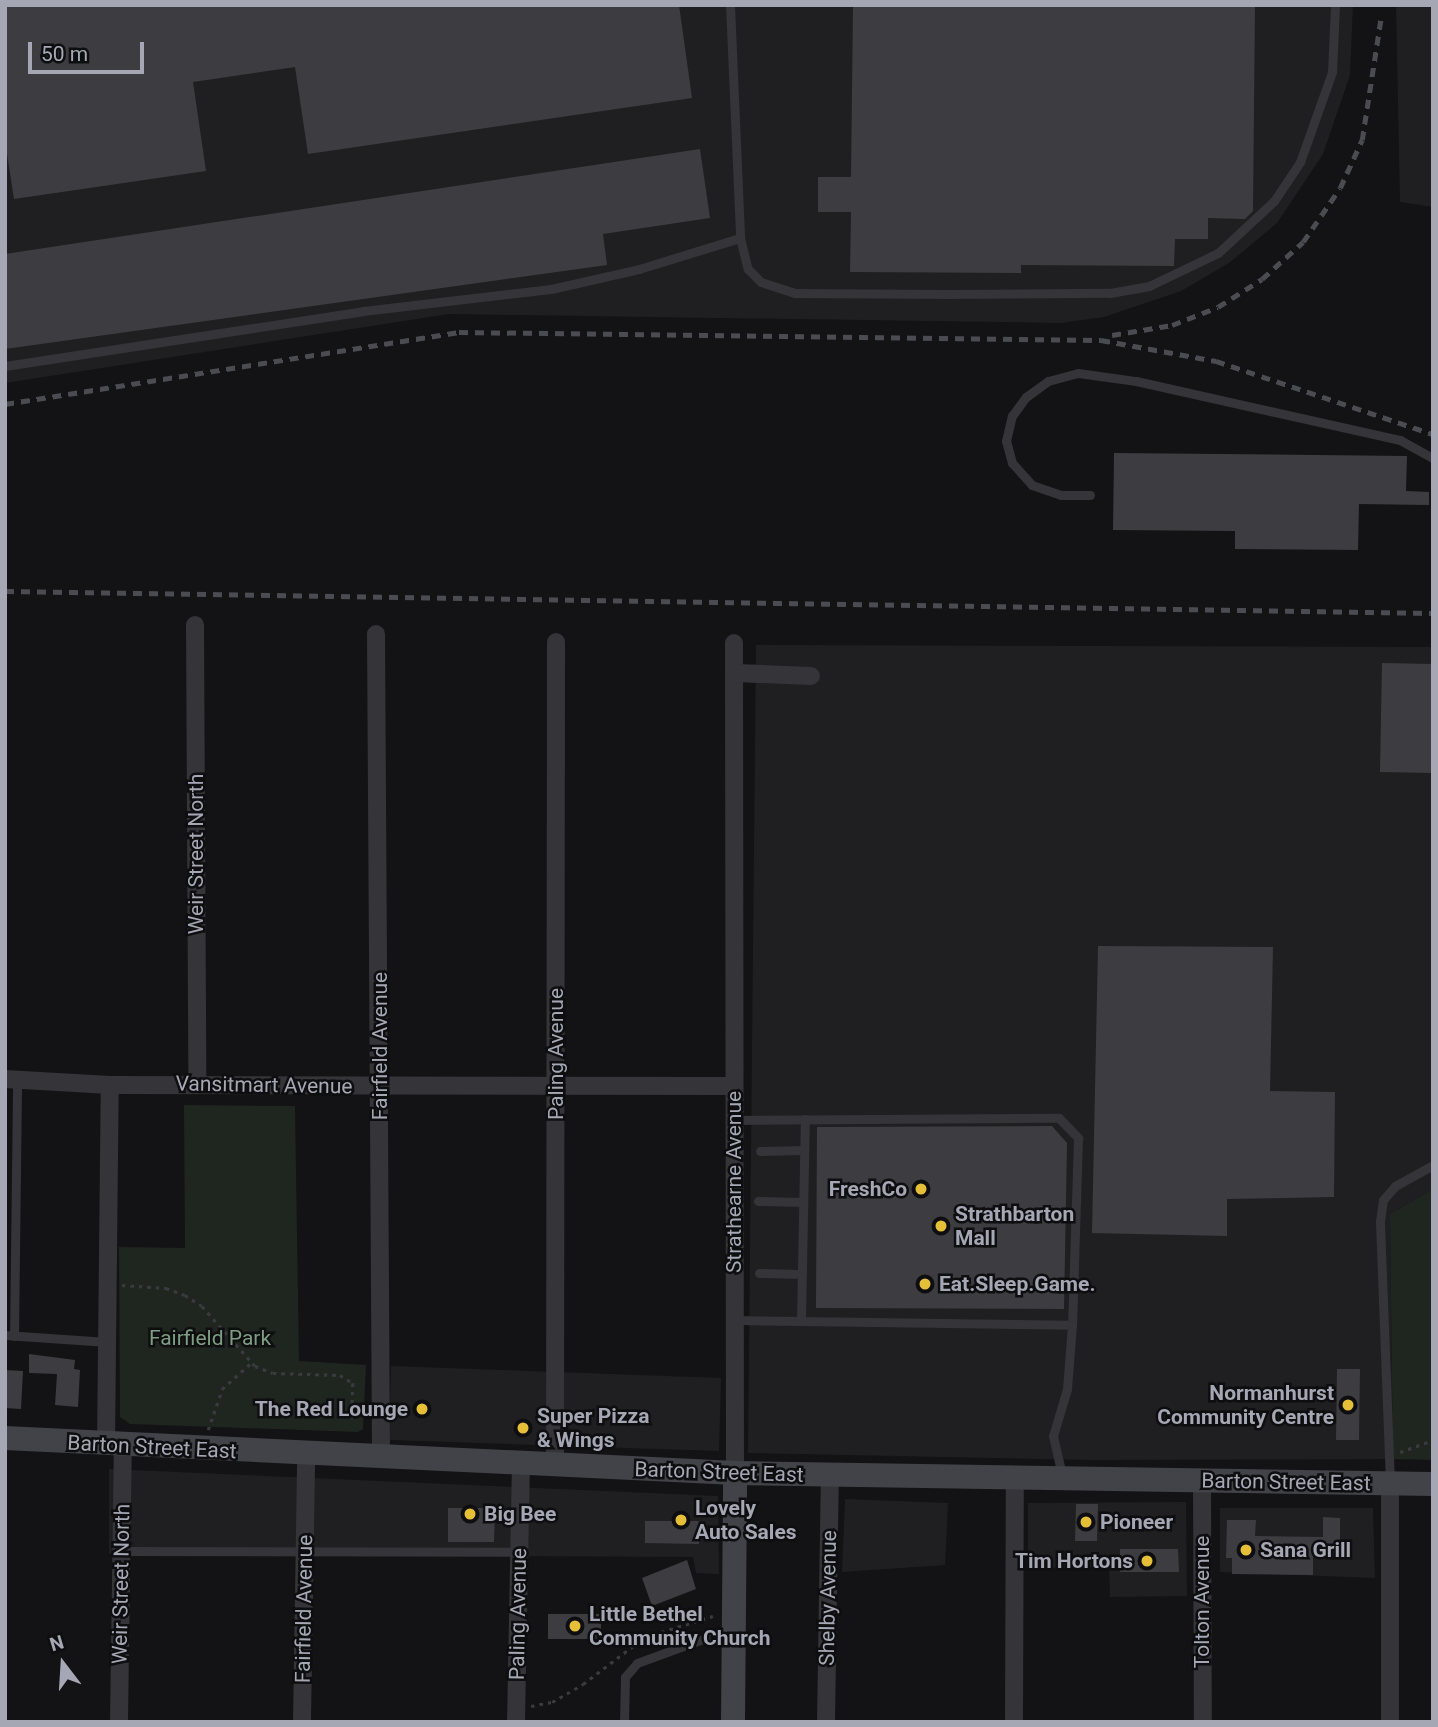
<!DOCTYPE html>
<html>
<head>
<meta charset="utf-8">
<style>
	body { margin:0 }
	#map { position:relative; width:1438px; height:1727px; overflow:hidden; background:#131214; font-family:Roboto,sans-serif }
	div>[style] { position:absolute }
	.built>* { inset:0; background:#1f1f21 }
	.green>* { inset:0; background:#1f2620 }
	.building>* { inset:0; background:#3d3d41 }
	.path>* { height:2.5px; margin-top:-1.25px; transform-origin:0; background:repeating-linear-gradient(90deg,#3a3b40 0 3.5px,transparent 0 8.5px) }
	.lane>* { height:9px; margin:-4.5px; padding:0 4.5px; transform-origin:4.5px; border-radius:4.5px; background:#343439 }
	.street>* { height:18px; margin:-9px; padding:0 9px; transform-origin:9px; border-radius:9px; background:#343439 }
	.secondary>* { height:24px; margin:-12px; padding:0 12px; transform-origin:12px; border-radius:12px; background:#424349 }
	.rail>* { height:4.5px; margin-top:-2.25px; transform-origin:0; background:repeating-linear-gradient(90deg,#4b4c52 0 9px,transparent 0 16px) }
	.dots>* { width:19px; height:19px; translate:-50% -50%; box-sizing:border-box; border:4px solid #0e0d0f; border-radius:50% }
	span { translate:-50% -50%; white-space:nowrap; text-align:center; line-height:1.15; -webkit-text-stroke:5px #0e0d0f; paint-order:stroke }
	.street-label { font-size:21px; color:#a5a8b4 }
	.poi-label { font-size:21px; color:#a5a8b4; font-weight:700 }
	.right { translate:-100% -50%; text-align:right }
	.left { translate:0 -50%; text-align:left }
	.park-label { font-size:21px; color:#7d9e82 }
	.frame { position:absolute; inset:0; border:7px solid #a5a8b4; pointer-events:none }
	.north { position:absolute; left:28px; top:1629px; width:70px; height:70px; -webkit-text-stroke:5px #0e0d0f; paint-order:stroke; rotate:343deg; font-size:19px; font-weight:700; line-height:28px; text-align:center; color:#a5a8b4 }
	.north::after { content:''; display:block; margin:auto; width:24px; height:32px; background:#a5a8b4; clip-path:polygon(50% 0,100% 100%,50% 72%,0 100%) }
	.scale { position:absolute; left:28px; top:42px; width:116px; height:32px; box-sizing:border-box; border:4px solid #a5a8b4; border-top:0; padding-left:9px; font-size:21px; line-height:24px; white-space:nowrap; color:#a5a8b4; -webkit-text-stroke:5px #0e0d0f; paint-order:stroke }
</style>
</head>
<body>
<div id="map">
	<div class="built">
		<i style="clip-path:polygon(5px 5px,1353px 5px,1350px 75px,1323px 154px,1277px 223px,1229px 263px,1181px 291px,1104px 317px,1061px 323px,449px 314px,5px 383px)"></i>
		<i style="clip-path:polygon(1396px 5px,1433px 5px,1433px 207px,1400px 202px)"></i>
		<i style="clip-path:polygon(756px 645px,1433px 647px,1433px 1189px,1390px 1214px,1393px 1459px,1095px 1460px,748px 1453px)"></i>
		<i style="clip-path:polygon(391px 1366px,721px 1378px,719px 1451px,389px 1440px)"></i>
		<i style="clip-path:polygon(109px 1469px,718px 1496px,719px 1574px,696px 1573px,693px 1557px,109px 1554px)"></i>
		<i style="clip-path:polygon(845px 1499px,948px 1503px,945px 1565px,842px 1572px)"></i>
		<i style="clip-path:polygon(1186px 1502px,1187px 1596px,1110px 1597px,1109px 1567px,1028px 1568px,1028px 1503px)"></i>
		<i style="clip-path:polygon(1220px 1508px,1373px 1508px,1375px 1578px,1220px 1572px)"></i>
	</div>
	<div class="green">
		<i style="clip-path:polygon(184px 1105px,295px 1106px,299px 1361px,366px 1365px,363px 1429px,358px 1432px,130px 1424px,120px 1417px,119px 1247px,185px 1248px)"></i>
		<i style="clip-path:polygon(1433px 1189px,1433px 1460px,1393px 1459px,1390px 1214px)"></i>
	</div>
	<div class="building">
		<i style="clip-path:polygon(5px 5px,679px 5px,692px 98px,308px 154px,295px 67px,193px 82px,206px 171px,14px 199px,5px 141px)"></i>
		<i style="clip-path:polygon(853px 5px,1255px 5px,1253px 211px,1245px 219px,1208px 218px,1208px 239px,1175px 239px,1174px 266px,1021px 265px,1021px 273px,850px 272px,851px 212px,818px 212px,818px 177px,851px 177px)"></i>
		<i style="clip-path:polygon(700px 149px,710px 218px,603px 234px,607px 265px,5px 349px,5px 254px)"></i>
		<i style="clip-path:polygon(1114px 453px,1407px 456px,1406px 491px,1429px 492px,1429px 505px,1359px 504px,1358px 550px,1235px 549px,1235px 531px,1113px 530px)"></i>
		<i style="clip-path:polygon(1382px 663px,1433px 664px,1433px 773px,1380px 772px)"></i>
		<i style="clip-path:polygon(1098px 946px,1273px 947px,1270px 1091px,1335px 1092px,1334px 1197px,1227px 1199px,1227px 1236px,1092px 1233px)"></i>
		<i style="clip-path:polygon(1052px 1126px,1067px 1143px,1064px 1309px,816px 1308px,817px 1127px)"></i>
		<i style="clip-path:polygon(29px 1354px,75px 1360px,74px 1369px,80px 1370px,78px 1407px,55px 1405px,57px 1374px,29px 1373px)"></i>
		<i style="clip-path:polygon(1337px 1369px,1360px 1369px,1359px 1440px,1336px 1440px)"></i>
		<i style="clip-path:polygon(5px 1370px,23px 1371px,21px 1409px,5px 1408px)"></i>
		<i style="clip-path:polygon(1076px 1504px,1098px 1504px,1097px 1541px,1075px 1541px)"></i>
		<i style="clip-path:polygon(448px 1508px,495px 1508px,494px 1542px,448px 1542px)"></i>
		<i style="clip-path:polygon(1323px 1517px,1340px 1518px,1340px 1557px,1313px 1556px,1313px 1575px,1232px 1574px,1232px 1558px,1226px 1558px,1227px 1520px,1256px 1520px,1255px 1536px,1323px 1537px)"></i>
		<i style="clip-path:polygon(645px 1521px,699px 1521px,699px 1544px,645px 1543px)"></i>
		<i style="clip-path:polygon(1120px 1549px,1178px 1549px,1179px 1572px,1120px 1572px)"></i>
		<i style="clip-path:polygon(687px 1560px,696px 1589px,652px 1606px,642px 1578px)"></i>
		<i style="clip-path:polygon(548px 1614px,601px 1614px,601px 1639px,548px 1639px)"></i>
	</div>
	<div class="path">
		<i style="left:122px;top:1285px;width:44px;rotate:3.9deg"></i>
		<i style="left:166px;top:1288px;width:20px;rotate:20deg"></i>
		<i style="left:185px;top:1295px;width:20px;rotate:33deg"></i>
		<i style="left:202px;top:1306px;width:80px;rotate:48.5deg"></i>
		<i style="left:255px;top:1366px;width:19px;rotate:21deg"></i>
		<i style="left:273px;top:1373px;width:67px;rotate:1.7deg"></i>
		<i style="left:340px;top:1375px;width:15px;rotate:32deg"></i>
		<i style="left:353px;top:1383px;width:36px;rotate:92deg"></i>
		<i style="left:214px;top:1346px;width:14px;rotate:-39deg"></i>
		<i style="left:208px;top:1430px;width:43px;rotate:-71.1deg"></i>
		<i style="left:222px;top:1389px;width:39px;rotate:-42deg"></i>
		<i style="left:1400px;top:1452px;width:35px;rotate:-20deg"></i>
		<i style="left:531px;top:1706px;width:21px;rotate:-11deg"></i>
		<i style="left:552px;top:1702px;width:36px;rotate:-30deg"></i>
		<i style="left:583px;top:1684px;width:78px;rotate:-37.2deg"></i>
		<i style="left:645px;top:1637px;width:71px;rotate:-17.2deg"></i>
	</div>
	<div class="lane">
		<i style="left:730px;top:5px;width:233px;rotate:87.5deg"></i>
		<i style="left:740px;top:238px;width:32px;rotate:76deg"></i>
		<i style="left:748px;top:269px;width:18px;rotate:45deg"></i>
		<i style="left:761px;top:282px;width:36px;rotate:18deg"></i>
		<i style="left:795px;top:293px;width:153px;rotate:0.4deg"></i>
		<i style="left:948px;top:294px;width:162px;rotate:-0.4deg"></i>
		<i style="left:1110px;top:293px;width:40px;rotate:-10deg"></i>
		<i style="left:1149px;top:286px;width:76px;rotate:-25.6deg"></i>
		<i style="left:1218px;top:253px;width:76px;rotate:-42.9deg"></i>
		<i style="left:1274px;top:201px;width:47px;rotate:-56.3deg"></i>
		<i style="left:1300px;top:162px;width:96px;rotate:-70.4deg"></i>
		<i style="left:1332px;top:72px;width:67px;rotate:-87.4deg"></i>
		<i style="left:5px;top:366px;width:362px;rotate:-8.7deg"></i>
		<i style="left:363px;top:311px;width:189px;rotate:-6.7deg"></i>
		<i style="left:551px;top:289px;width:90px;rotate:-12.8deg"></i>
		<i style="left:639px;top:269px;width:106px;rotate:-17.1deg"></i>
		<i style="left:1090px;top:495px;width:29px;rotate:180deg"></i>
		<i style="left:1061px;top:495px;width:31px;rotate:-161deg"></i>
		<i style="left:1032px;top:485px;width:30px;rotate:-132deg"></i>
		<i style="left:1012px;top:463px;width:23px;rotate:-105deg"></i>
		<i style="left:1006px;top:441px;width:26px;rotate:-77deg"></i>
		<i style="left:1012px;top:416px;width:24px;rotate:-54deg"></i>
		<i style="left:1026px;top:397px;width:27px;rotate:-36deg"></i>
		<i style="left:1048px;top:381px;width:31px;rotate:-15deg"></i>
		<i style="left:1078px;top:373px;width:59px;rotate:7.9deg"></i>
		<i style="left:1136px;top:381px;width:271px;rotate:12.6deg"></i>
		<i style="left:1400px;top:440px;width:38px;rotate:29deg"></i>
		<i style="left:734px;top:1120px;width:325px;rotate:-0.4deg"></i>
		<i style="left:1059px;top:1118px;width:28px;rotate:46deg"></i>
		<i style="left:1078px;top:1138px;width:187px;rotate:91.8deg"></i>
		<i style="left:760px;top:1151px;width:44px;rotate:-1.3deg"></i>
		<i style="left:758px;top:1201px;width:45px;rotate:1.3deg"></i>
		<i style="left:759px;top:1273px;width:43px;rotate:1.3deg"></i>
		<i style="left:734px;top:1320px;width:338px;rotate:0.8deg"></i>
		<i style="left:1072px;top:1325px;width:64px;rotate:94.5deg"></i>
		<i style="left:1067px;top:1389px;width:49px;rotate:106.6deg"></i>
		<i style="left:1053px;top:1436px;width:40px;rotate:77deg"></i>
		<i style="left:801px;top:1321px;width:202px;rotate:-88.9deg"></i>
		<i style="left:5px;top:1335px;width:103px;rotate:3.9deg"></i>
		<i style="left:14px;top:1336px;width:256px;rotate:-89.3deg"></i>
		<i style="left:1390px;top:1483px;width:262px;rotate:-92.2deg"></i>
		<i style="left:1380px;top:1221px;width:21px;rotate:-82deg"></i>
		<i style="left:1383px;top:1200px;width:18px;rotate:-49deg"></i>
		<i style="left:1395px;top:1186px;width:43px;rotate:-28.9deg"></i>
		<i style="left:121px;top:1551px;width:398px;rotate:0.1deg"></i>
		<i style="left:624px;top:1722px;width:45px;rotate:-88.7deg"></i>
		<i style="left:625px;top:1677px;width:18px;rotate:-49deg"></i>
		<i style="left:637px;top:1663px;width:102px;rotate:-20deg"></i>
	</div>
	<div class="street">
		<i style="left:195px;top:625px;width:457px;rotate:89.7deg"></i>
		<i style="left:376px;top:634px;width:825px;rotate:89.65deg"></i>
		<i style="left:734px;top:643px;width:830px;rotate:89.93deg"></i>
		<i style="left:736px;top:673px;width:75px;rotate:2.3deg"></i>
		<i style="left:5px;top:1079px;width:105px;rotate:3.3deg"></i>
		<i style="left:110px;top:1085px;width:624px;rotate:0.09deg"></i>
		<i style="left:106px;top:1444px;width:359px;rotate:-89.4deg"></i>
		<i style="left:555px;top:1466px;width:824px;rotate:-89.93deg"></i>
		<i style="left:1202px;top:1482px;width:240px;rotate:89.8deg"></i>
		<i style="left:1390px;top:1484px;width:238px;rotate:90deg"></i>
		<i style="left:119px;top:1722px;width:277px;rotate:-89.2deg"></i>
		<i style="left:302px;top:1722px;width:267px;rotate:-89.1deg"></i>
		<i style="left:516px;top:1722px;width:258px;rotate:-88.9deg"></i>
		<i style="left:826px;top:1722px;width:247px;rotate:-89.1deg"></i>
		<i style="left:1014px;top:1722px;width:243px;rotate:-89.8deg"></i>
	</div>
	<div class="secondary">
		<i style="left:5px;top:1438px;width:731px;rotate:2.74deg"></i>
		<i style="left:735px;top:1473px;width:698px;rotate:0.9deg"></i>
		<i style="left:733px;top:1722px;width:249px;rotate:-89.5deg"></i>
	</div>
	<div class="rail">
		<i style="left:1112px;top:335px;width:61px;rotate:-9.5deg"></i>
		<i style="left:1172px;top:325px;width:49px;rotate:-21.4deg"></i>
		<i style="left:1218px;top:307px;width:52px;rotate:-32.5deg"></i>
		<i style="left:1262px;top:279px;width:55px;rotate:-42.1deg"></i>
		<i style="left:1303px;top:242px;width:65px;rotate:-55.6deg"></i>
		<i style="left:1340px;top:188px;width:53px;rotate:-65.4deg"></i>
		<i style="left:1362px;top:140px;width:124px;rotate:-81.2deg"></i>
		<i style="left:5px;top:404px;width:460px;rotate:-9deg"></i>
		<i style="left:459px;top:332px;width:642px;rotate:0.71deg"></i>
		<i style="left:1101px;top:340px;width:117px;rotate:10.3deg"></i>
		<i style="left:1216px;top:361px;width:229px;rotate:18.6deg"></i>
		<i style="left:5px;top:591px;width:1428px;rotate:0.88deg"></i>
	</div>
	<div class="dots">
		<i style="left:921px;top:1189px;background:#e6bf38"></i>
		<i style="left:941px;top:1226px;background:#e6bf38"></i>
		<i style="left:925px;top:1284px;background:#e6bf38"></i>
		<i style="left:1348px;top:1405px;background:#e6bf38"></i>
		<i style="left:422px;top:1409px;background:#e6bf38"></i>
		<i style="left:523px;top:1428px;background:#e6bf38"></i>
		<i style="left:470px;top:1514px;background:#e6bf38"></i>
		<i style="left:681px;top:1520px;background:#e6bf38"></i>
		<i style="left:1086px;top:1522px;background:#e6bf38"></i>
		<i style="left:1246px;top:1550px;background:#e6bf38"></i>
		<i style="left:1147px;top:1561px;background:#e6bf38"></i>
		<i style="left:575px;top:1626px;background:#e6bf38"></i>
	</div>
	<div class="street-label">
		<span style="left:196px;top:854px;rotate:-90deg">Weir Street North</span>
		<span style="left:380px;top:1046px;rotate:-90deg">Fairfield Avenue</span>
		<span style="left:556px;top:1054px;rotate:-90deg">Paling Avenue</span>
		<span style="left:264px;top:1085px;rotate:1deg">Vansitmart Avenue</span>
		<span style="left:734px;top:1182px;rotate:-90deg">Strathearne Avenue</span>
		<span style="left:152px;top:1447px;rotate:3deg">Barton Street East</span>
		<span style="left:719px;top:1472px;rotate:2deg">Barton Street East</span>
		<span style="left:1286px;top:1482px;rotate:1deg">Barton Street East</span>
		<span style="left:121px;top:1584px;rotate:-89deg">Weir Street North</span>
		<span style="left:828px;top:1598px;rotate:-89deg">Shelby Avenue</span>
		<span style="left:1202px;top:1602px;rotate:-90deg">Tolton Avenue</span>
		<span style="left:304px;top:1609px;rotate:-89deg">Fairfield Avenue</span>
		<span style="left:518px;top:1614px;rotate:-89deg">Paling Avenue</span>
	</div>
	<div class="poi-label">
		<span class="right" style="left:907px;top:1189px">FreshCo</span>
		<span class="left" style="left:955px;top:1226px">Strathbarton<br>Mall</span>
		<span class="left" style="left:939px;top:1284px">Eat.Sleep.Game.</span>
		<span class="right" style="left:1334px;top:1405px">Normanhurst<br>Community Centre</span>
		<span class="right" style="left:408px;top:1409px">The Red Lounge</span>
		<span class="left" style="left:537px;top:1428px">Super Pizza<br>&amp; Wings</span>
		<span class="left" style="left:695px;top:1520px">Lovely<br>Auto Sales</span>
		<span class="left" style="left:484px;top:1514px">Big Bee</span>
		<span class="left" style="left:1100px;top:1522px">Pioneer</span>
		<span class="left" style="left:1260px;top:1550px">Sana Grill</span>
		<span class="right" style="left:1133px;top:1561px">Tim Hortons</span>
		<span class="left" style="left:589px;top:1626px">Little Bethel<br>Community Church</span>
	</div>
	<div class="park-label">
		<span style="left:210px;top:1338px">Fairfield Park</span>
	</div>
	<div class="frame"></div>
	<div class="north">N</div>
	<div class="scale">50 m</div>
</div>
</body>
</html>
